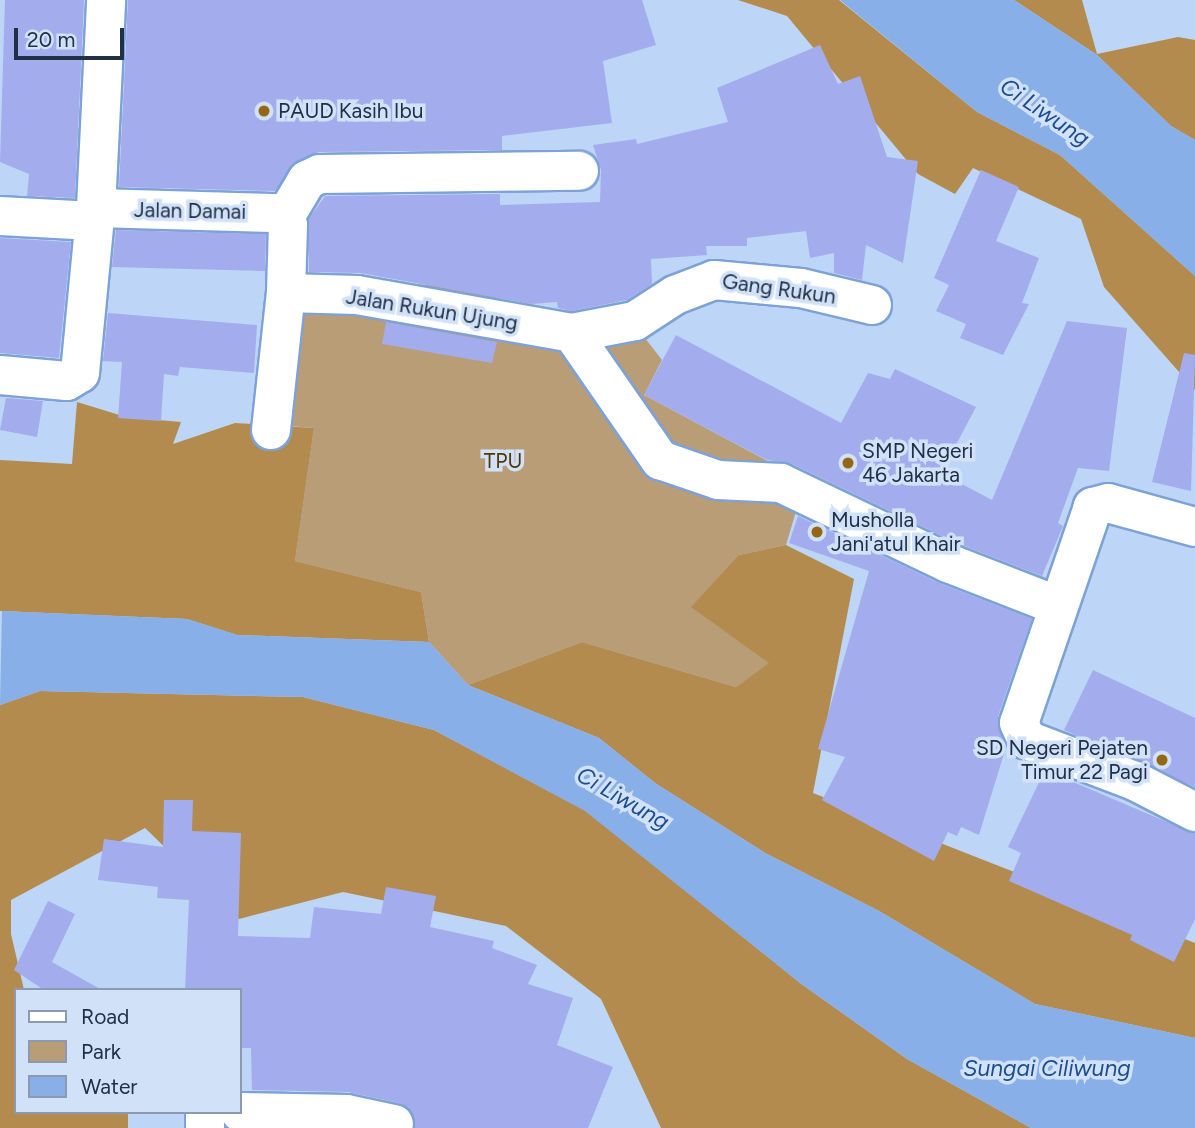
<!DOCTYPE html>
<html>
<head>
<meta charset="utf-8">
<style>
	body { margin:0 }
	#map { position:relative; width:1195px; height:1128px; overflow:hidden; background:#bdd5f6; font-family:Figtree,sans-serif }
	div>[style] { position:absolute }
	.green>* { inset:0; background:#b89d76 }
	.forest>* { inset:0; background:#b38b4f }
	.water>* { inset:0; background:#88afe7 }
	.building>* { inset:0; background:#a3aded }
	.roads { filter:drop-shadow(2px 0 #7da2d7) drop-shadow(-2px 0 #7da2d7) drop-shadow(0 2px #7da2d7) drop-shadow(0 -2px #7da2d7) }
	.minor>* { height:38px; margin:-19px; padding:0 19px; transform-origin:19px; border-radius:19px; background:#fff }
	.dots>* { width:19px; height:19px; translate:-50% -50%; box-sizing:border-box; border:4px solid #d1e1f8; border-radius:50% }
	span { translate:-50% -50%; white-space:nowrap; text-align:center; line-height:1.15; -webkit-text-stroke:7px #d1e1f8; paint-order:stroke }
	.poi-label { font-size:21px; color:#213045 }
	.left { translate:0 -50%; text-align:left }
	.right { translate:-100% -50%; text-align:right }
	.street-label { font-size:21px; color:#213045 }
	.park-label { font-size:21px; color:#523603 }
	.water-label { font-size:23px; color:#1c4d90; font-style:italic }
	.legend { position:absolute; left:14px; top:988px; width:228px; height:126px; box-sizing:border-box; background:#d1e1f8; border:2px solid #8b9ab0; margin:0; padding:9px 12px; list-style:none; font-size:21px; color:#213045 }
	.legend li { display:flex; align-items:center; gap:14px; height:35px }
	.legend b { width:35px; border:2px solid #8b9ab0 }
	.scale { position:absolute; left:14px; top:28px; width:110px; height:32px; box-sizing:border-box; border:4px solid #213045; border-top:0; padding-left:9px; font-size:21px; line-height:24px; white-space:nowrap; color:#213045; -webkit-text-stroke:5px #d1e1f8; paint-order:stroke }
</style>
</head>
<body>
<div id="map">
	<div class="green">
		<i style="clip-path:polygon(290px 281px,466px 286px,522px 307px,588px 312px,618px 303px,662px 360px,644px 395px,805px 481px,786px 545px,739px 555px,770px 663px,736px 687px,582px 642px,468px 685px,429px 642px,421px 592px,295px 561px,314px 428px,265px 424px)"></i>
	</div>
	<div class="forest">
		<i style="clip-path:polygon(738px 0,839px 0,977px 112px,1060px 155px,1195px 276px,1195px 390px,1104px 287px,1081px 219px,973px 168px,955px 194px,918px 174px,787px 16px)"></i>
		<i style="clip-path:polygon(1014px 0,1082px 0,1097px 54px,1178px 37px,1195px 40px,1195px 140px,1171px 126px,1097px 55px)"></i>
		<i style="clip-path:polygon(77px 402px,126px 417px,181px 422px,173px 444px,235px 423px,314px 428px,295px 561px,421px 592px,429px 642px,237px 635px,187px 619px,0 611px,0 460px,72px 464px)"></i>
		<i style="clip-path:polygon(786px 545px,854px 579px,813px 793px,1195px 943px,1195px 1038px,1035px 1004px,879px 911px,765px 853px,655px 783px,599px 738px,468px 685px,582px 642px,736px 687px,769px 663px,691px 607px,739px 555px)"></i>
		<i style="clip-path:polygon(40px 691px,303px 697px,434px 730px,588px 812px,800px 983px,907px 1059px,1031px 1128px,661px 1128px,601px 999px,506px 926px,343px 892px,239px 919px,145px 828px,11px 900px,11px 934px,24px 990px,16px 990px,16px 1112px,128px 1112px,128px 1128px,0 1128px,0 705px)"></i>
	</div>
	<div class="water">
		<i style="clip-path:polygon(840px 0,1014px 0,1097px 55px,1171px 126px,1195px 140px,1195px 276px,1060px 155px,977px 112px)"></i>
		<i style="clip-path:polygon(2px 611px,187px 619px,237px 635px,429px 642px,468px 685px,599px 738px,655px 783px,765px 853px,879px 911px,1035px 1004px,1195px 1038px,1195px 1128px,1031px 1128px,907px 1059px,800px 983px,585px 811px,434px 730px,303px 697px,40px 691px,0 705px)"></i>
	</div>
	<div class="building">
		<i style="clip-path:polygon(5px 0,84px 0,75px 198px,27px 196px,29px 174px,0 162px)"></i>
		<i style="clip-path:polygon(128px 0,642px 0,656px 45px,603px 61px,612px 123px,502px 136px,502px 150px,319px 152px,297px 161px,275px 191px,119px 187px)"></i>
		<i style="clip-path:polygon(820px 45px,838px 84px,860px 76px,887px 157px,918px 161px,903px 263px,866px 245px,862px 280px,834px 273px,834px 253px,810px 258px,806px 231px,747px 238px,747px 246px,706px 246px,707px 255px,651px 259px,652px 284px,627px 300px,572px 311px,558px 308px,557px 302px,531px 304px,361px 273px,309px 272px,308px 220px,325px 196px,500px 194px,500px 205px,600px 202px,601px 170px,593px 145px,636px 139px,637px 144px,728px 122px,717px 88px)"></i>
		<i style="clip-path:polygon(981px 170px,1019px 187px,996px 241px,1039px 258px,1022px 303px,1029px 304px,1003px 355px,960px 338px,966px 324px,936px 311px,949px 285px,934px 278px)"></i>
		<i style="clip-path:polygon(116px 230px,266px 234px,265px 271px,112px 267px)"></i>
		<i style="clip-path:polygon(0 238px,71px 242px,59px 358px,0 353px)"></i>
		<i style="clip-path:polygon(108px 313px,257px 325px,254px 373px,180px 367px,178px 376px,164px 374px,161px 421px,118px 418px,122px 362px,103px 361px)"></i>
		<i style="clip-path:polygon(1067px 321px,1127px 328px,1109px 471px,1078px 468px,1058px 523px,1063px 526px,1042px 576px,957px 543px,790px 463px,767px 460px,644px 395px,676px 335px,841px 423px,868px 373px,890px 379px,895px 369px,976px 407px,941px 473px,992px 500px)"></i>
		<i style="clip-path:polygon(386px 322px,497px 342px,492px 363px,382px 344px)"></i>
		<i style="clip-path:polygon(1184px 353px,1195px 355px,1191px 491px,1152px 482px)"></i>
		<i style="clip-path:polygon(6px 398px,43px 401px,37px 437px,0 430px)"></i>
		<i style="clip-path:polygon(798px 516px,939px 583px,1032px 619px,998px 716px,1006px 747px,979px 835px,961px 827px,957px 836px,948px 832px,934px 861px,822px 800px,845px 757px,818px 749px,869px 571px,789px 543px)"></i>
		<i style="clip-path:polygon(1093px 670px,1195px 718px,1195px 787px,1064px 730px)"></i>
		<i style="clip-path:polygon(1045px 770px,1195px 834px,1195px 919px,1174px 962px,1130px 940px,1132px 935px,1009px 881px,1021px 853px,1008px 847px)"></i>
		<i style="clip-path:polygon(164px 800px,193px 800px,192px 831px,241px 833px,238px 936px,310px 938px,314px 907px,381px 914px,386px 887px,436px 896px,430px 927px,494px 941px,492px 948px,537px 965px,528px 984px,573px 998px,557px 1045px,613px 1067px,588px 1128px,415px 1128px,409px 1108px,399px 1103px,348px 1092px,252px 1090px,251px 1048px,240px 1048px,240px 990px,185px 990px,189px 900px,157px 898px,158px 887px,98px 880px,104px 839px,163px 847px)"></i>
		<i style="clip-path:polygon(48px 901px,75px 914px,52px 962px,102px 990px,44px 990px,14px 970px)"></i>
	</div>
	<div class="roads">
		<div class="minor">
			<i style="left:96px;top:208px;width:184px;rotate:1.6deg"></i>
			<i style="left:280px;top:213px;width:14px;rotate:56deg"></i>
			<i style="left:288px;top:225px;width:68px;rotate:91.7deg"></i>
			<i style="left:286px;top:293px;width:71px;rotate:1.6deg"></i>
			<i style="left:357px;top:295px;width:218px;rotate:10deg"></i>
			<i style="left:572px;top:333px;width:64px;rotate:-10.8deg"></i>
			<i style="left:635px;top:321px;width:48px;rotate:-33deg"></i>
			<i style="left:675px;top:295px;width:42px;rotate:-21deg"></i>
			<i style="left:714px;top:280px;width:87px;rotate:5.3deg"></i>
			<i style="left:801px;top:288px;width:73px;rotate:13.5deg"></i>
			<i style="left:0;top:216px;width:94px;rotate:3deg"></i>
			<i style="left:285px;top:217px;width:43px;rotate:-59.3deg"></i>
			<i style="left:307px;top:180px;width:14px;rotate:-25deg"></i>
			<i style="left:320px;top:174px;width:259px;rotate:-0.7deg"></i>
			<i style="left:572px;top:333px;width:155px;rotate:55.3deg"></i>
			<i style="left:660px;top:460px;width:61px;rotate:19deg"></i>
			<i style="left:718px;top:480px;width:63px;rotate:2.7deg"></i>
			<i style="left:781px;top:483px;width:185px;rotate:25.6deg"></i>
			<i style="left:948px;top:563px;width:116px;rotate:21.3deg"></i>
			<i style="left:0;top:375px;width:67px;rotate:5.1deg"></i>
			<i style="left:67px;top:381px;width:15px;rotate:-32deg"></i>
			<i style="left:80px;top:373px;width:166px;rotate:-84.5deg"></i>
			<i style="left:96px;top:208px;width:208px;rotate:-87.2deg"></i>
			<i style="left:271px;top:430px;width:138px;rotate:-83.8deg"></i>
			<i style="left:1195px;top:527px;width:90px;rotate:-164.6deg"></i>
			<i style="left:1108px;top:503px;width:16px;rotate:165deg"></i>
			<i style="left:1093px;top:507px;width:228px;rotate:108.9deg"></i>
			<i style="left:1019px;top:723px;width:19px;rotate:65deg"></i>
			<i style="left:1027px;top:740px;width:116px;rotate:20.8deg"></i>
			<i style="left:1135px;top:781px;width:68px;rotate:27.3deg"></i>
			<i style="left:205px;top:1112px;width:16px;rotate:90deg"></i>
			<i style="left:240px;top:1112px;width:107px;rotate:1.1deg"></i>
			<i style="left:347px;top:1114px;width:48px;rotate:12deg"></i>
		</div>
	</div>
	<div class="dots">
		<i style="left:264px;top:111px;background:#936713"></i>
		<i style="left:848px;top:463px;background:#936713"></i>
		<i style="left:817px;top:532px;background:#936713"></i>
		<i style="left:1162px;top:760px;background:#936713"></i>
	</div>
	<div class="poi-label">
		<span class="left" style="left:278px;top:111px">PAUD Kasih Ibu</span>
		<span class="left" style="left:862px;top:463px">SMP Negeri<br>46 Jakarta</span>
		<span class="left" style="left:831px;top:532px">Musholla<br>Jani'atul Khair</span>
		<span class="right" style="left:1148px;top:760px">SD Negeri Pejaten<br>Timur 22 Pagi</span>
	</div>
	<div class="street-label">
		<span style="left:190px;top:211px;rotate:1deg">Jalan Damai</span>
		<span style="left:779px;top:289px;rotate:8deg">Gang Rukun</span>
		<span style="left:432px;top:310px;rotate:9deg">Jalan Rukun Ujung</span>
	</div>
	<div class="park-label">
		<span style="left:503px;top:461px">TPU</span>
	</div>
	<div class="water-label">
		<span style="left:1045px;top:112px;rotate:34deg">Ci Liwung</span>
		<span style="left:623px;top:798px;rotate:30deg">Ci Liwung</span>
		<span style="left:1047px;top:1068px">Sungai Ciliwung</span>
	</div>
	<ul class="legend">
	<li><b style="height:9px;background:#fff"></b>Road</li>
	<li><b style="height:19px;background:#b89d76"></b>Park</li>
	<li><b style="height:19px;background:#88afe7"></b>Water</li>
	</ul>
	<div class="scale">20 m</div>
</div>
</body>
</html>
